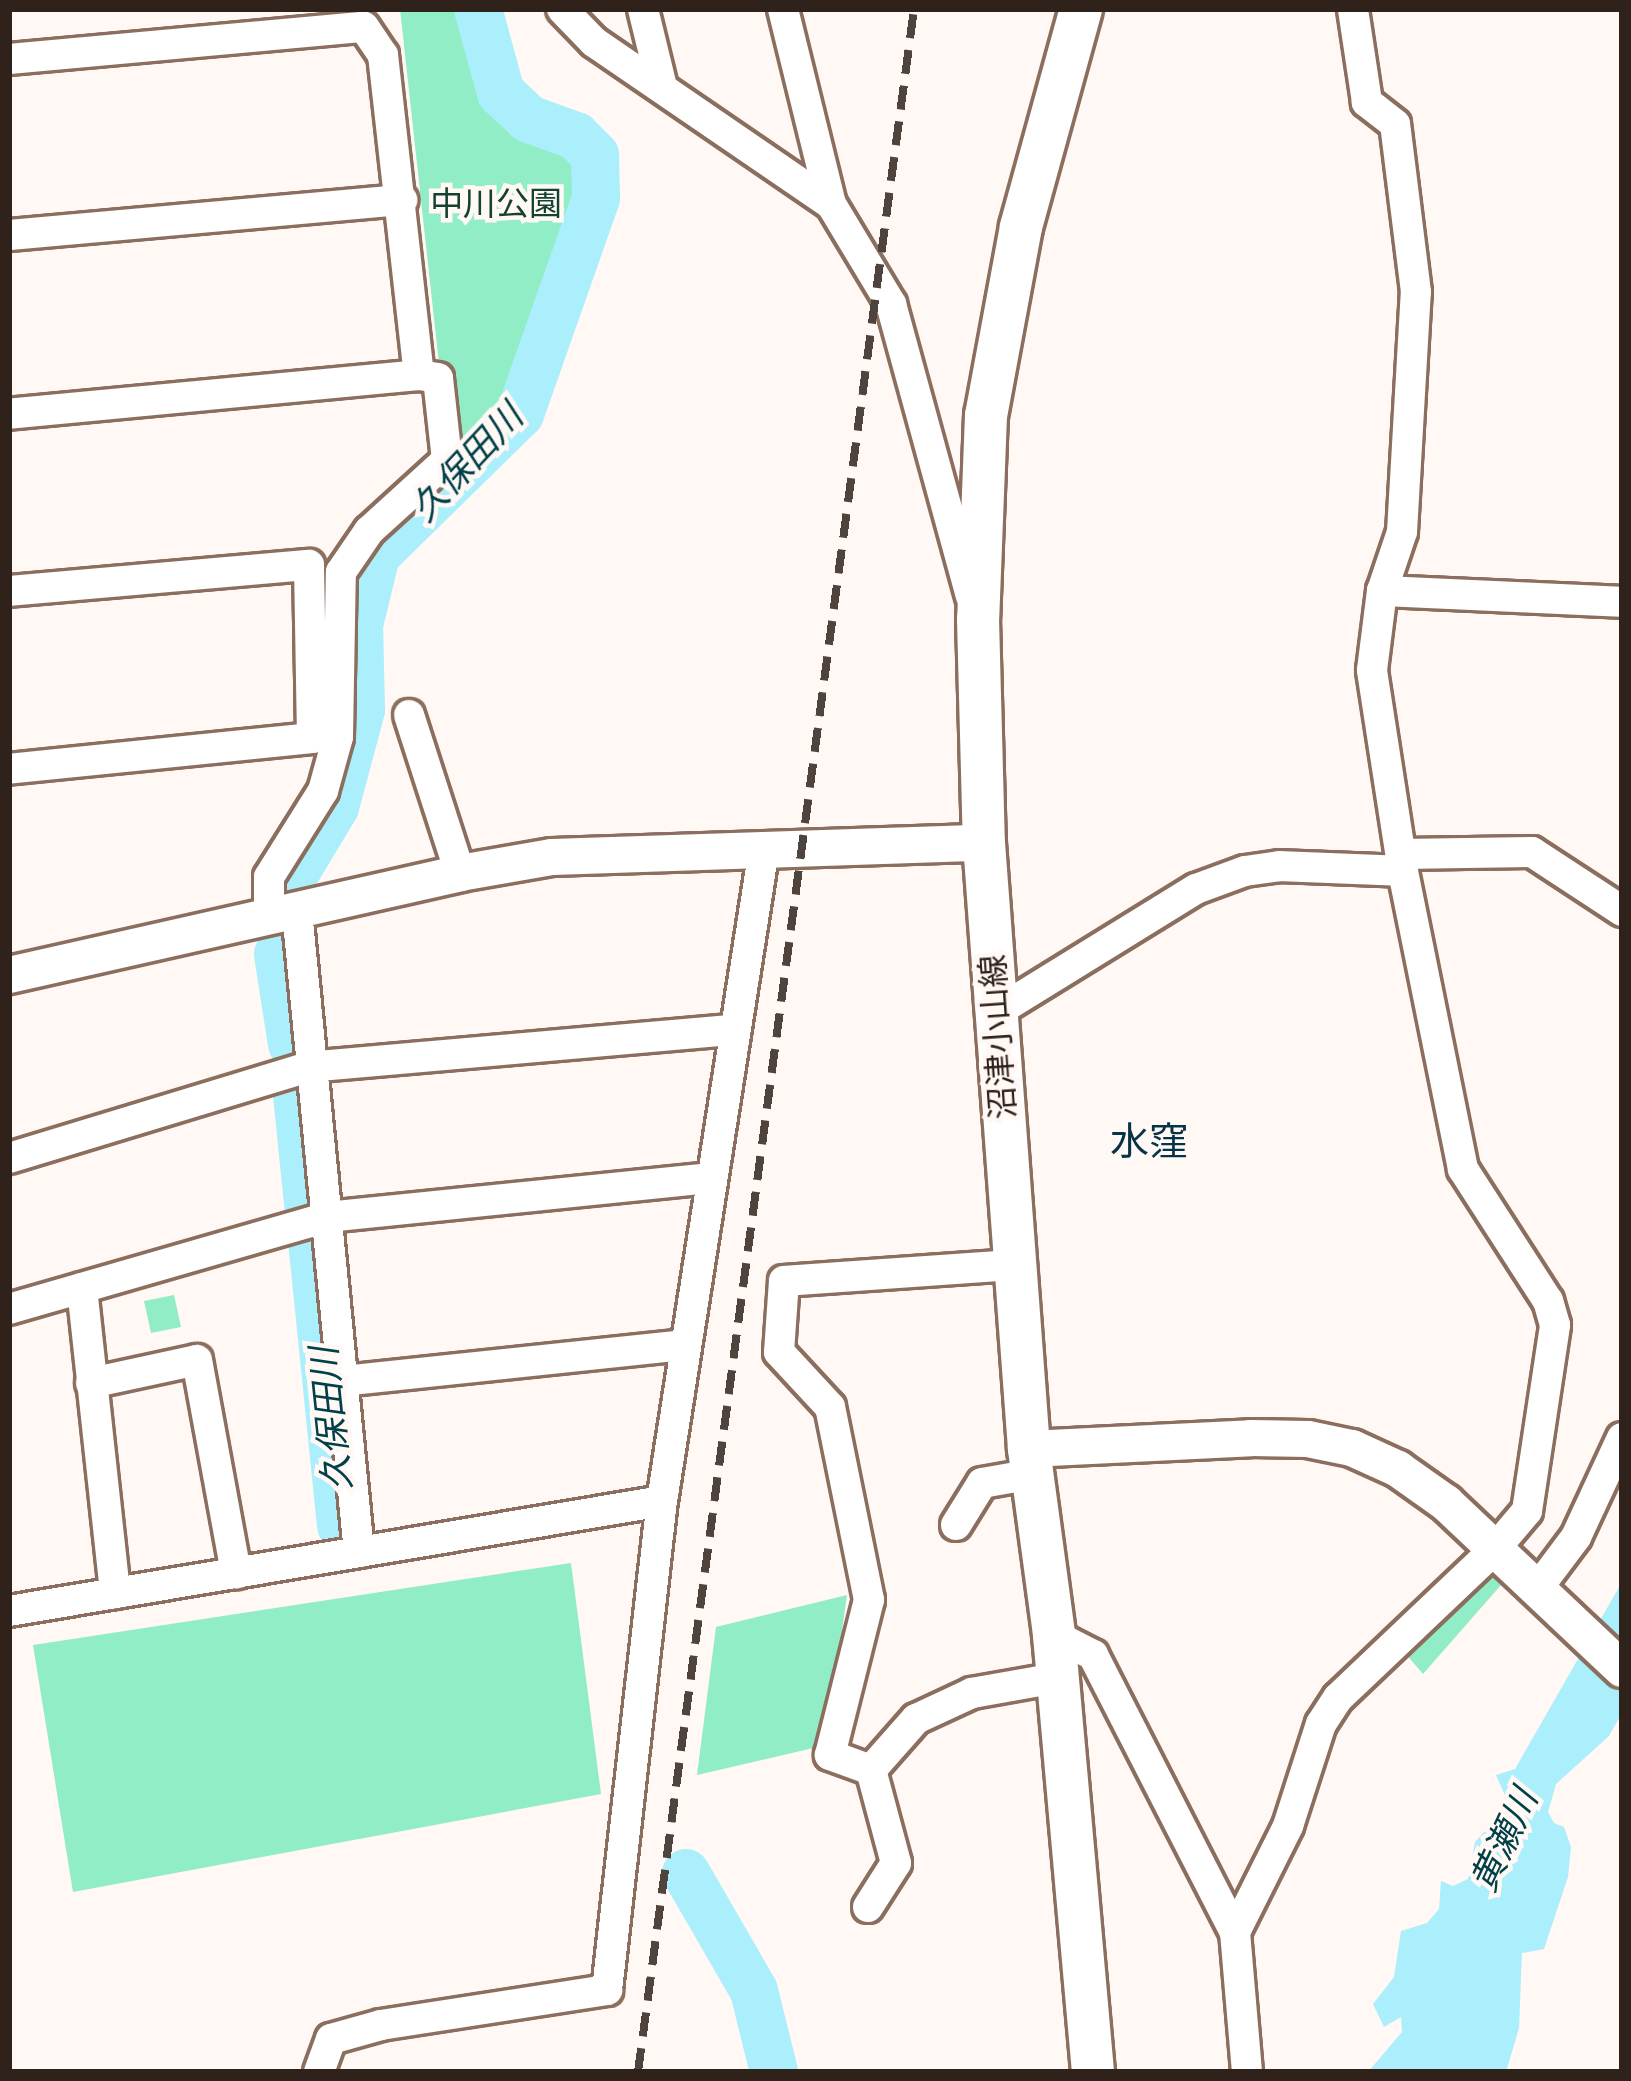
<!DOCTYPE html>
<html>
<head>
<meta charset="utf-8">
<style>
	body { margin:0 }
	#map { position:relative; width:1631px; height:2081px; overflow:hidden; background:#fff8f4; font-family:"Titillium Web","Noto Sans JP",sans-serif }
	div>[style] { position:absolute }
	.green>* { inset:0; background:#90edc5 }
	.water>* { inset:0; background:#aaeffb }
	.river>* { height:48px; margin:-24px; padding:0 24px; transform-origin:24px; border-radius:24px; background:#aaeffb }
	.roads { filter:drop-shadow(3px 0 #8b6e5d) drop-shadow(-3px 0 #8b6e5d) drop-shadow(0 3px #8b6e5d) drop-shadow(0 -3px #8b6e5d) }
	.minor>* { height:30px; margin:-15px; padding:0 15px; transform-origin:15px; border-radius:15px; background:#fff }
	.tertiary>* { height:36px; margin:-18px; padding:0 18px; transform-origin:18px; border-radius:18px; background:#fff }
	.secondary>* { height:42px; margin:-21px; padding:0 21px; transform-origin:21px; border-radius:21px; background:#fff }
	.rail>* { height:8px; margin-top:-4px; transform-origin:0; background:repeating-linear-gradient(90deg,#4e433d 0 24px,transparent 0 36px) }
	span { translate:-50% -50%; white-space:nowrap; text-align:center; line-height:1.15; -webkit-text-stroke:9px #fff8f4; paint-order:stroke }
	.park-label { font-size:33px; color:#144231 }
	.street-label { font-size:33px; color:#2e221b }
	.water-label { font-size:36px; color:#004049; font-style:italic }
	.quarter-label { font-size:39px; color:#053348 }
	.frame { position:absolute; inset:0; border:12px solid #2e221b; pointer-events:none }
</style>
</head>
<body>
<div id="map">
	<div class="green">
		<i style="clip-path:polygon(400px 9px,464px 9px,473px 58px,500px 111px,525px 135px,571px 148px,581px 167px,580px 193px,507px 411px,461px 450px,439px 364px)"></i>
		<i style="clip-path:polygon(174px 1295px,181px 1327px,151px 1333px,144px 1301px)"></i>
		<i style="clip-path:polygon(571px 1563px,601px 1794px,73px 1892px,33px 1645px)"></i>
		<i style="clip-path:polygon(1486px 1570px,1501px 1585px,1423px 1674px,1405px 1653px)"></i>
		<i style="clip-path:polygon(847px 1595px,826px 1745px,697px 1775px,716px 1627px)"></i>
	</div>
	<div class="water">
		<i style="clip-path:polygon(1622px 1582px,1622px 1713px,1609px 1736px,1556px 1784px,1548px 1812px,1554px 1823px,1564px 1827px,1571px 1847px,1568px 1877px,1544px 1949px,1522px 1953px,1519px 2028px,1506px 2072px,1368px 2072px,1402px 2032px,1401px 2017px,1384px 2027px,1373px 2004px,1394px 1977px,1401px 1931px,1427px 1923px,1439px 1909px,1441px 1881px,1453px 1886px,1468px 1879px,1475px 1842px,1509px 1805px,1496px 1775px,1515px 1769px)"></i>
	</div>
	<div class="river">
		<i style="left:291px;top:880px;width:85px;rotate:-58.9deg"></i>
		<i style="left:335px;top:807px;width:100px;rotate:-75deg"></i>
		<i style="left:361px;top:710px;width:85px;rotate:-91.3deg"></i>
		<i style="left:359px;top:625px;width:72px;rotate:-76.3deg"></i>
		<i style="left:376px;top:555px;width:202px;rotate:-44.4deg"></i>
		<i style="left:520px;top:414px;width:229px;rotate:-70.6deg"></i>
		<i style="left:596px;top:198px;width:43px;rotate:-91.3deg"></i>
		<i style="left:595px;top:155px;width:27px;rotate:-135deg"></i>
		<i style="left:576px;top:136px;width:50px;rotate:-160.1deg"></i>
		<i style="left:529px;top:119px;width:38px;rotate:-137deg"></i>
		<i style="left:501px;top:93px;width:87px;rotate:-105.3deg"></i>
		<i style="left:278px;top:954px;width:91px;rotate:81.2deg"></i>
		<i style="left:297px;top:1095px;width:110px;rotate:84.2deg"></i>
		<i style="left:312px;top:1240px;width:287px;rotate:84.2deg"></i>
		<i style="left:686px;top:1873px;width:136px;rotate:60deg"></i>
		<i style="left:754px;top:1991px;width:83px;rotate:76.1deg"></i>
	</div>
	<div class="roads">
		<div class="minor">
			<i style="left:562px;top:9px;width:46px;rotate:45.9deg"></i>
			<i style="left:594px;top:42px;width:287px;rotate:34.4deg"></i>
			<i style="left:643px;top:9px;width:80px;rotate:76.3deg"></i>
			<i style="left:783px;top:9px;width:201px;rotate:76.2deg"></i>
			<i style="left:831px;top:204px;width:117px;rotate:59deg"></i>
			<i style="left:891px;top:304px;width:303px;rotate:74.7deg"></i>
			<i style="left:9px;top:59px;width:356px;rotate:-5.2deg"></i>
			<i style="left:364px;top:27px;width:34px;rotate:56deg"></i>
			<i style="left:383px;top:55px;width:322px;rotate:83.6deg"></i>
			<i style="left:419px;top:375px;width:412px;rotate:174.6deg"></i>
			<i style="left:9px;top:235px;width:395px;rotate:-5.1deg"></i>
			<i style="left:9px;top:591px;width:301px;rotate:-5deg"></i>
			<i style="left:309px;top:565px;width:173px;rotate:89deg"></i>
			<i style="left:312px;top:738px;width:305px;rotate:174.2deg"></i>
			<i style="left:1382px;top:591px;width:240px;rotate:2.6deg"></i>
			<i style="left:409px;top:715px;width:166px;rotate:72.1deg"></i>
			<i style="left:1401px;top:854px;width:131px;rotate:-0.9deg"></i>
			<i style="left:1532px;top:852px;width:108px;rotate:33.2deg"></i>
			<i style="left:297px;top:911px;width:644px;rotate:84.48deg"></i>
			<i style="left:269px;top:916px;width:39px;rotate:-90deg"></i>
			<i style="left:269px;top:877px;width:102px;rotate:-57.9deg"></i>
			<i style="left:323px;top:791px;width:56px;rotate:-74.5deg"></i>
			<i style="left:338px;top:737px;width:165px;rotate:-89deg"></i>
			<i style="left:341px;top:572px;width:50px;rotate:-55.7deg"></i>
			<i style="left:369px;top:531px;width:105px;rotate:-42.3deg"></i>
			<i style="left:447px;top:460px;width:82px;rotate:-96.3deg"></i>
			<i style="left:438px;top:378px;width:19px;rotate:-171deg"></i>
			<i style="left:995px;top:1013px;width:236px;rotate:-31.7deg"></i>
			<i style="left:1196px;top:889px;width:52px;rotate:-20.2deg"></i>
			<i style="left:1245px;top:871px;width:35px;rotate:-8deg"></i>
			<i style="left:1280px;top:866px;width:123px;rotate:2.3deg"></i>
			<i style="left:9px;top:1158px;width:313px;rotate:-16.9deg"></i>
			<i style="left:308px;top:1067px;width:429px;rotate:-5deg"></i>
			<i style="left:82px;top:1288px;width:307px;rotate:83.8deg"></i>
			<i style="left:9px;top:1309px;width:331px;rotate:-16.1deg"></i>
			<i style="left:327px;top:1217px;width:384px;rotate:-5.8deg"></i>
			<i style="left:342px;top:1381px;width:345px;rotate:-6deg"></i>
			<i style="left:91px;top:1383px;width:108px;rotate:-12.2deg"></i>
			<i style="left:197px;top:1360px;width:217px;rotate:79.6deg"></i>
			<i style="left:956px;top:1525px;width:49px;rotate:-58.2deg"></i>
			<i style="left:982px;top:1483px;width:52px;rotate:-10deg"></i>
			<i style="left:1537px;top:1589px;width:65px;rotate:-53.1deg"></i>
			<i style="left:1576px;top:1537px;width:109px;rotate:-65.1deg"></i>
			<i style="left:9px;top:1611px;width:662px;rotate:-9.56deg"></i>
			<i style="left:1054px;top:1635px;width:44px;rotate:27.1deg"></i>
			<i style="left:1093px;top:1655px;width:311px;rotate:62.9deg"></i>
			<i style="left:1235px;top:1932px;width:141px;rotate:85.1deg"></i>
			<i style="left:871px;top:1770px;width:44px;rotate:-159.9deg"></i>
			<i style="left:830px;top:1755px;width:160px;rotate:-75.9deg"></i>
			<i style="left:869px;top:1600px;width:197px;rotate:-101.4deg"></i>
			<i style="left:830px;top:1407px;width:75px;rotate:-132.8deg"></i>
			<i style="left:779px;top:1352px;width:71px;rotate:-86deg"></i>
			<i style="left:784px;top:1281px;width:232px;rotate:-4deg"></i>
			<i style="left:868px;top:1907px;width:52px;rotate:-57.5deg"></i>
			<i style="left:896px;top:1863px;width:96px;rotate:-105deg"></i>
			<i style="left:871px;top:1770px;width:68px;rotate:-48.6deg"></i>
			<i style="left:916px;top:1719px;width:62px;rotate:-24.9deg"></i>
			<i style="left:972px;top:1693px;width:85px;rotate:-10.1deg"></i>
			<i style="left:1235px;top:1932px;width:119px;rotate:-63.4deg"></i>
			<i style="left:1288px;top:1826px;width:107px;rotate:-72.1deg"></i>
			<i style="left:1321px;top:1724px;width:31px;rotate:-57deg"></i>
			<i style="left:1338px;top:1698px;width:215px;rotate:-43.5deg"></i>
			<i style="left:1494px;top:1550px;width:51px;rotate:-49.8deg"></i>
			<i style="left:1527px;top:1511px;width:188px;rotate:-81.4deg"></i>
			<i style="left:1555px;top:1325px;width:25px;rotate:-106deg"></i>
			<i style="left:1548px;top:1301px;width:157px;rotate:-122.8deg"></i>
			<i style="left:1463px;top:1169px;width:304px;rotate:-101.4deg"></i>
			<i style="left:1403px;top:871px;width:203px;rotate:-98.8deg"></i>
			<i style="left:1372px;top:670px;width:80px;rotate:-82.8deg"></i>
			<i style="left:1382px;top:591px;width:62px;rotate:-71.3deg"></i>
			<i style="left:1402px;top:532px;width:240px;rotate:-86.7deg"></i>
			<i style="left:1416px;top:292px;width:169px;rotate:-97.1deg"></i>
			<i style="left:1395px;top:124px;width:36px;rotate:-142deg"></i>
			<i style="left:1367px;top:102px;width:94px;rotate:-98.6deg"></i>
			<i style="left:319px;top:2072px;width:35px;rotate:-70deg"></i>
			<i style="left:331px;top:2039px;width:52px;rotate:-15.6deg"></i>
			<i style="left:381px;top:2025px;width:229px;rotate:-8.8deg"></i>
			<i style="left:607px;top:1990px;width:492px;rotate:-83.6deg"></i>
			<i style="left:662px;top:1501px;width:660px;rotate:-81.11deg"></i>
		</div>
		<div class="tertiary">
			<i style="left:9px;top:975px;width:462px;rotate:-12.7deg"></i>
			<i style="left:460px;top:873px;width:93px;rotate:-9.9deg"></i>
			<i style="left:552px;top:857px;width:432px;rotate:-1.9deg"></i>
			<i style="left:1029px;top:1449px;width:222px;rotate:-2.8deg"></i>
			<i style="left:1251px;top:1438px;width:57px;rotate:1deg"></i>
			<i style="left:1308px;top:1439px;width:45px;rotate:11.6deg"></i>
			<i style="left:1352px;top:1448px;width:51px;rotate:24.5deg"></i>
			<i style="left:1398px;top:1469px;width:59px;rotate:35.3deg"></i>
			<i style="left:1446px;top:1503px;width:242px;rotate:43.3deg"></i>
		</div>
		<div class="secondary">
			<i style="left:1081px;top:9px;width:226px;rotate:105.4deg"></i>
			<i style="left:1021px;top:227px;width:191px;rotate:100.5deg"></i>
			<i style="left:986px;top:415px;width:204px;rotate:92.2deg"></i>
			<i style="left:978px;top:619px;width:224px;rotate:88.5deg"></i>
			<i style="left:984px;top:843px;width:608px;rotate:85.75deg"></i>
			<i style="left:1029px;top:1449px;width:188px;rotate:82.3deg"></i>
			<i style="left:1054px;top:1635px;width:439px;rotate:84.9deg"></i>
		</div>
	</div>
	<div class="rail">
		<i style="left:638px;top:2072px;width:2081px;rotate:-82.38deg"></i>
	</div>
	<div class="park-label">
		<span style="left:496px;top:204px">中川公園</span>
	</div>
	<div class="street-label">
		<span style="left:998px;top:1037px;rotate:-94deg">沼津小山線</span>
	</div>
	<div class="water-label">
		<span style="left:466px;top:462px;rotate:-47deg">久保田川</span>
		<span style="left:330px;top:1419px;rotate:-96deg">久保田川</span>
		<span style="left:1503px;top:1840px;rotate:-65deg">黄瀬川</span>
	</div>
	<div class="quarter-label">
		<span style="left:1149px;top:1141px">水窪</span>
	</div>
	<div class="frame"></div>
</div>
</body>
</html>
